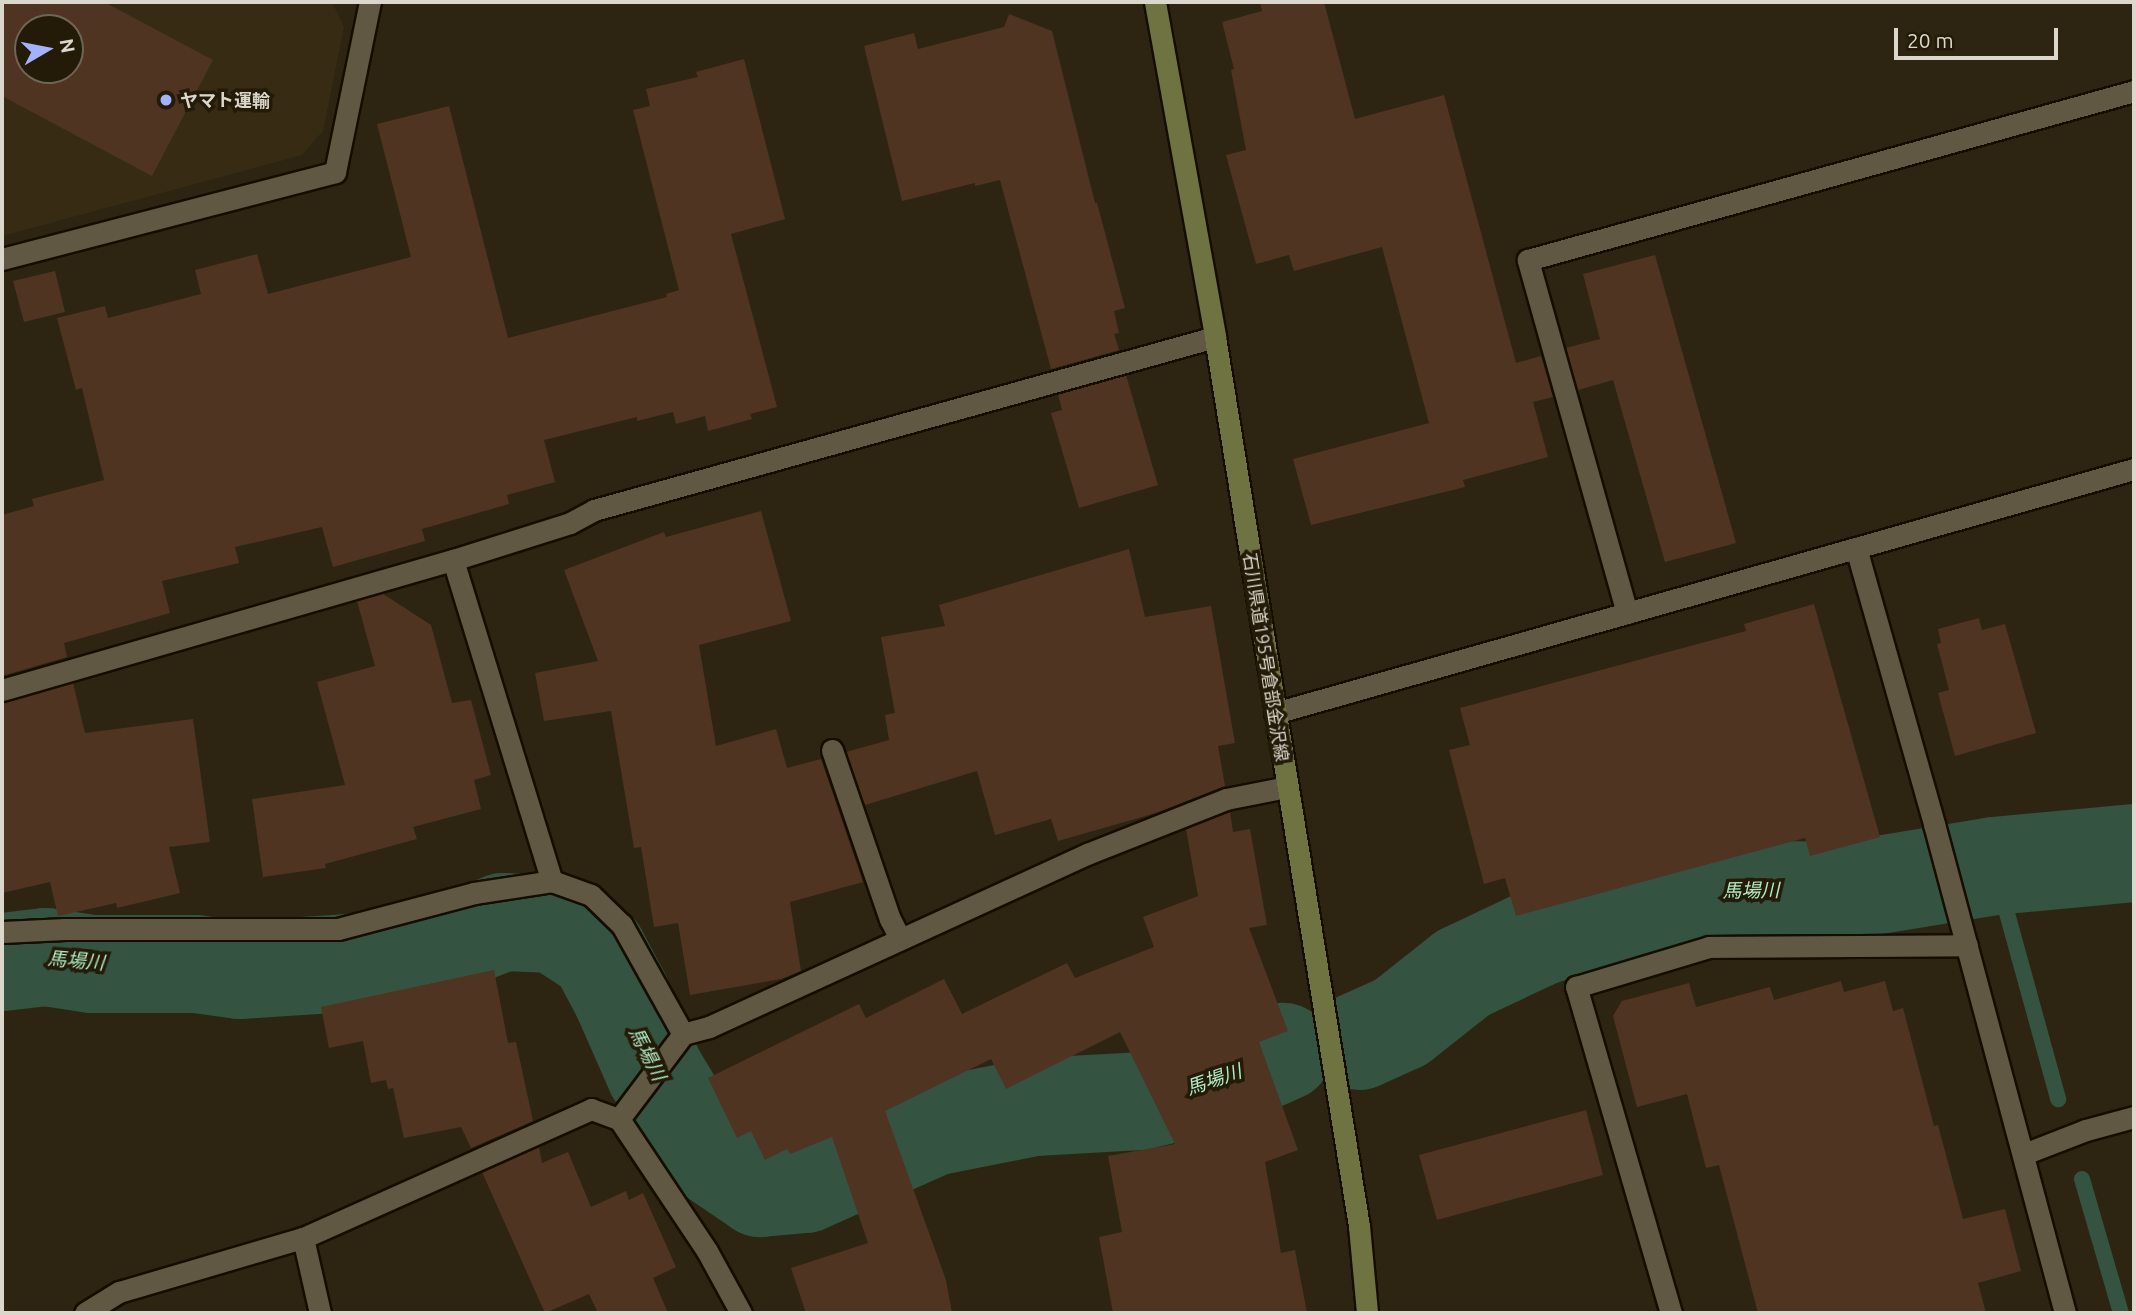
<!DOCTYPE html>
<html>
<head>
<meta charset="utf-8">
<style>
	body { margin:0 }
	#map { position:relative; width:2136px; height:1315px; overflow:hidden; background:#2d2511; font-family:Ubuntu,"Noto Sans JP",sans-serif }
	div>[style] { position:absolute }
	.built>* { inset:0; background:#372c13 }
	.stream>* { height:16px; margin:-8px; padding:0 8px; transform-origin:8px; border-radius:8px; background:#345340 }
	.river>* { height:98px; margin:-49px; padding:0 49px; transform-origin:49px; border-radius:49px; background:#345340 }
	.building>* { inset:0; background:#4f3422 }
	.roads { filter:drop-shadow(2px 0 #150d00) drop-shadow(-2px 0 #150d00) drop-shadow(0 2px #150d00) drop-shadow(0 -2px #150d00) }
	.lane>* { height:21px; margin:-10.5px; padding:0 10.5px; transform-origin:10.5px; border-radius:10.5px; background:#615843 }
	.street>* { height:21px; margin:-10.5px; padding:0 10.5px; transform-origin:10.5px; border-radius:10.5px; background:#615843 }
	.secondary>* { height:21px; margin:-10.5px; padding:0 10.5px; transform-origin:10.5px; border-radius:10.5px; background:#6f7241 }
	.dots>* { width:19px; height:19px; translate:-50% -50%; box-sizing:border-box; border:4px solid #231b08; border-radius:50% }
	span { translate:-50% -50%; white-space:nowrap; text-align:center; line-height:1.15; -webkit-text-stroke:7px #231b08; paint-order:stroke }
	.poi-label { font-size:18px; color:#dcd7cb; font-weight:700 }
	.left { translate:0 -50%; text-align:left }
	.street-label { font-size:18px; color:#dcd7cb }
	.water-label { font-size:19px; color:#b1ecc7; font-style:italic }
	.frame { position:absolute; inset:0; border:4px solid #dcd7cb; pointer-events:none }
	.north { position:absolute; left:14px; top:14px; width:70px; height:70px; box-sizing:border-box; background:#231b08; border:2px solid #6d6656; border-radius:50%; rotate:80deg; font-size:19px; font-weight:700; line-height:28px; text-align:center; color:#dcd7cb }
	.north::after { content:''; display:block; margin:auto; width:24px; height:32px; background:#a3b2fd; clip-path:polygon(50% 0,100% 100%,50% 72%,0 100%) }
	.scale { position:absolute; left:1894px; top:28px; width:164px; height:32px; box-sizing:border-box; border:4px solid #dcd7cb; border-top:0; padding-left:9px; font-size:21px; line-height:24px; white-space:nowrap; color:#dcd7cb; -webkit-text-stroke:5px #231b08; paint-order:stroke }
</style>
</head>
<body>
<div id="map">
	<div class="built">
		<i style="clip-path:polygon(evenodd,2px 2px,332px 2px,344px 27px,323px 131px,302px 155px,2px 236px,2px 2px,28px 28px,70px 28px,70px 70px,28px 70px,28px 28px)"></i>
	</div>
	<div class="stream">
		<i style="left:1994px;top:866px;width:242px;rotate:74.6deg"></i>
		<i style="left:2082px;top:1179px;width:140px;rotate:73.8deg"></i>
	</div>
	<div class="river">
		<i style="left:2px;top:962px;width:44px;rotate:-6.5deg"></i>
		<i style="left:46px;top:957px;width:47px;rotate:8.7deg"></i>
		<i style="left:92px;top:964px;width:104px"></i>
		<i style="left:196px;top:964px;width:44px;rotate:7.8deg"></i>
		<i style="left:240px;top:970px;width:107px;rotate:-3.7deg"></i>
		<i style="left:347px;top:963px;width:53px;rotate:-7.5deg"></i>
		<i style="left:400px;top:956px;width:53px;rotate:-15.4deg"></i>
		<i style="left:451px;top:942px;width:56px;rotate:-21deg"></i>
		<i style="left:503px;top:922px;width:52px;rotate:2.2deg"></i>
		<i style="left:555px;top:924px;width:51px;rotate:33.1deg"></i>
		<i style="left:598px;top:952px;width:49px;rotate:61.9deg"></i>
		<i style="left:621px;top:995px;width:84px;rotate:66.2deg"></i>
		<i style="left:655px;top:1072px;width:87px;rotate:59deg"></i>
		<i style="left:700px;top:1147px;width:73px;rotate:34.3deg"></i>
		<i style="left:760px;top:1188px;width:45px;rotate:-5.1deg"></i>
		<i style="left:805px;top:1184px;width:140px;rotate:-24deg"></i>
		<i style="left:933px;top:1127px;width:103px;rotate:-11.2deg"></i>
		<i style="left:1034px;top:1107px;width:106px;rotate:-3.2deg"></i>
		<i style="left:1140px;top:1101px;width:76px;rotate:-13.7deg"></i>
		<i style="left:1214px;top:1083px;width:76px;rotate:-24.2deg"></i>
		<i style="left:1359px;top:1041px;width:46px;rotate:-24.3deg"></i>
		<i style="left:1401px;top:1022px;width:79px;rotate:-38.3deg"></i>
		<i style="left:1463px;top:973px;width:84px;rotate:-25.3deg"></i>
		<i style="left:1539px;top:937px;width:101px;rotate:-17.4deg"></i>
		<i style="left:1635px;top:907px;width:93px;rotate:-11.2deg"></i>
		<i style="left:1726px;top:889px;width:116px;rotate:1deg"></i>
		<i style="left:1842px;top:891px;width:154px;rotate:-9.3deg"></i>
		<i style="left:1994px;top:866px;width:141px;rotate:-5.3deg"></i>
	</div>
	<div class="building">
		<i style="clip-path:polygon(evenodd,2px 2px,104px 2px,213px 60px,152px 176px,2px 96px,2px 2px,28px 28px,70px 28px,70px 70px,28px 70px,28px 28px)"></i>
		<i style="clip-path:polygon(1260px 2px,1324px 2px,1355px 119px,1444px 95px,1516px 363px,1541px 356px,1553px 397px,1533px 402px,1548px 457px,1463px 480px,1465px 487px,1311px 525px,1293px 459px,1429px 423px,1382px 247px,1294px 271px,1289px 255px,1256px 264px,1226px 155px,1246px 150px,1231px 70px,1234px 69px,1222px 22px,1262px 11px)"></i>
		<i style="clip-path:polygon(1009px 14px,1052px 31px,1095px 203px,1097px 203px,1125px 308px,1114px 311px,1119px 333px,1114px 334px,1119px 350px,1051px 369px,1000px 180px,975px 186px,975px 183px,902px 201px,864px 46px,914px 33px,918px 49px,1004px 27px)"></i>
		<i style="clip-path:polygon(744px 59px,785px 219px,731px 234px,777px 407px,750px 414px,752px 419px,708px 431px,705px 416px,676px 424px,673px 412px,637px 421px,637px 417px,544px 440px,555px 482px,507px 495px,509px 504px,422px 529px,425px 541px,333px 567px,322px 527px,235px 547px,239px 563px,162px 581px,170px 613px,64px 643px,67px 657px,2px 676px,2px 515px,34px 506px,32px 499px,104px 480px,82px 388px,76px 390px,57px 318px,105px 306px,108px 318px,201px 294px,195px 270px,257px 254px,268px 294px,411px 257px,377px 124px,449px 106px,508px 338px,667px 297px,666px 294px,679px 290px,633px 110px,650px 106px,646px 89px,698px 77px,696px 72px)"></i>
		<i style="clip-path:polygon(1655px 255px,1736px 543px,1665px 562px,1613px 380px,1578px 390px,1566px 348px,1600px 339px,1583px 274px)"></i>
		<i style="clip-path:polygon(55px 271px,65px 312px,24px 322px,13px 281px)"></i>
		<i style="clip-path:polygon(1126px 375px,1158px 485px,1079px 508px,1051px 413px,1062px 410px,1058px 394px)"></i>
		<i style="clip-path:polygon(761px 511px,791px 621px,699px 645px,716px 746px,776px 729px,787px 768px,821px 759px,863px 882px,790px 902px,801px 971px,781px 979px,690px 995px,678px 923px,654px 927px,641px 847px,634px 848px,611px 711px,544px 721px,535px 673px,598px 661px,564px 570px,664px 532px,666px 537px)"></i>
		<i style="clip-path:polygon(1129px 549px,1145px 617px,1211px 606px,1235px 743px,1218px 746px,1225px 786px,1156px 813px,1058px 841px,1051px 819px,995px 835px,977px 771px,865px 805px,846px 752px,889px 740px,885px 715px,895px 713px,881px 637px,945px 626px,939px 605px)"></i>
		<i style="clip-path:polygon(383px 594px,431px 625px,452px 703px,471px 700px,491px 775px,474px 780px,481px 809px,413px 827px,417px 839px,325px 864px,326px 868px,263px 877px,252px 799px,345px 785px,317px 682px,375px 666px,357px 601px)"></i>
		<i style="clip-path:polygon(1814px 604px,1880px 837px,1810px 856px,1805px 838px,1516px 916px,1505px 878px,1484px 884px,1449px 750px,1470px 745px,1460px 708px,1746px 631px,1744px 624px)"></i>
		<i style="clip-path:polygon(1979px 618px,1982px 630px,2005px 624px,2036px 733px,1955px 756px,1938px 693px,1949px 690px,1937px 644px,1941px 643px,1938px 629px)"></i>
		<i style="clip-path:polygon(73px 683px,85px 733px,193px 719px,210px 842px,169px 847px,180px 893px,117px 908px,116px 903px,58px 916px,50px 882px,2px 893px,2px 703px)"></i>
		<i style="clip-path:polygon(1230px 812px,1233px 832px,1250px 829px,1267px 925px,1249px 928px,1288px 1031px,1259px 1042px,1298px 1150px,1265px 1162px,1281px 1253px,1295px 1250px,1307px 1313px,1113px 1313px,1099px 1237px,1122px 1232px,1108px 1156px,1175px 1144px,1120px 1032px,1006px 1089px,991px 1059px,885px 1111px,946px 1280px,952px 1313px,806px 1313px,791px 1268px,868px 1243px,832px 1137px,790px 1154px,787px 1149px,765px 1160px,751px 1131px,737px 1138px,708px 1078px,859px 1004px,866px 1018px,944px 979px,962px 1014px,1067px 963px,1075px 978px,1154px 947px,1143px 917px,1198px 896px,1186px 829px)"></i>
		<i style="clip-path:polygon(494px 970px,508px 1043px,516px 1042px,533px 1121px,471px 1148px,461px 1127px,404px 1138px,393px 1088px,388px 1089px,386px 1080px,371px 1083px,363px 1041px,329px 1048px,321px 1007px)"></i>
		<i style="clip-path:polygon(1841px 981px,1844px 992px,1885px 981px,1893px 1011px,1903px 1008px,1934px 1126px,1938px 1125px,1963px 1219px,2005px 1209px,2021px 1271px,1978px 1283px,1986px 1313px,1758px 1313px,1719px 1165px,1706px 1168px,1687px 1094px,1637px 1107px,1613px 1016px,1622px 1001px,1689px 983px,1696px 1007px,1770px 987px,1774px 1000px)"></i>
		<i style="clip-path:polygon(1586px 1110px,1603px 1175px,1437px 1220px,1419px 1155px)"></i>
		<i style="clip-path:polygon(539px 1147px,542px 1163px,568px 1152px,591px 1207px,626px 1191px,629px 1200px,643px 1193px,676px 1267px,653px 1278px,668px 1313px,598px 1313px,589px 1294px,545px 1313px,482px 1172px)"></i>
	</div>
	<div class="roads">
		<div class="lane">
			<i style="left:832px;top:750px;width:179px;rotate:71.1deg"></i>
			<i style="left:890px;top:919px;width:22px;rotate:63deg"></i>
		</div>
		<div class="street">
			<i style="left:2px;top:259px;width:344px;rotate:-14.6deg"></i>
			<i style="left:335px;top:172px;width:174px;rotate:-78.4deg"></i>
			<i style="left:1856px;top:548px;width:287px;rotate:74.2deg"></i>
			<i style="left:1934px;top:824px;width:506px;rotate:75deg"></i>
			<i style="left:453px;top:560px;width:336px;rotate:72.9deg"></i>
			<i style="left:1627px;top:613px;width:367px;rotate:-105.7deg"></i>
			<i style="left:1528px;top:260px;width:629px;rotate:-15.58deg"></i>
			<i style="left:2px;top:690px;width:469px;rotate:-16.1deg"></i>
			<i style="left:453px;top:560px;width:123px;rotate:-17.5deg"></i>
			<i style="left:570px;top:523px;width:27px;rotate:-28deg"></i>
			<i style="left:594px;top:510px;width:645px;rotate:-15.57deg"></i>
			<i style="left:1275px;top:713px;width:893px;rotate:-15.86deg"></i>
			<i style="left:2px;top:932px;width:63px;rotate:-2.7deg"></i>
			<i style="left:65px;top:929px;width:273px"></i>
			<i style="left:338px;top:929px;width:141px;rotate:-14.8deg"></i>
			<i style="left:474px;top:893px;width:79px;rotate:-8.7deg"></i>
			<i style="left:552px;top:881px;width:41px;rotate:19.7deg"></i>
			<i style="left:591px;top:895px;width:43px;rotate:44.1deg"></i>
			<i style="left:622px;top:925px;width:125px;rotate:60.8deg"></i>
			<i style="left:619px;top:1119px;width:159px;rotate:56.3deg"></i>
			<i style="left:707px;top:1251px;width:71px;rotate:61.3deg"></i>
			<i style="left:2024px;top:1154px;width:66px;rotate:-21.2deg"></i>
			<i style="left:2086px;top:1130px;width:50px;rotate:-15.2deg"></i>
			<i style="left:303px;top:1238px;width:77px;rotate:77.2deg"></i>
			<i style="left:85px;top:1313px;width:40px;rotate:-32deg"></i>
			<i style="left:119px;top:1292px;width:192px;rotate:-16.4deg"></i>
			<i style="left:303px;top:1238px;width:316px;rotate:-24.1deg"></i>
			<i style="left:591px;top:1109px;width:30px;rotate:20deg"></i>
			<i style="left:619px;top:1119px;width:106px;rotate:-53deg"></i>
			<i style="left:683px;top:1034px;width:27px;rotate:-15deg"></i>
			<i style="left:709px;top:1027px;width:416px;rotate:-24.6deg"></i>
			<i style="left:1087px;top:854px;width:149px;rotate:-21.6deg"></i>
			<i style="left:1226px;top:799px;width:62px;rotate:-11.1deg"></i>
			<i style="left:1671px;top:1313px;width:340px;rotate:-106.2deg"></i>
			<i style="left:1576px;top:987px;width:139px;rotate:-16.7deg"></i>
			<i style="left:1709px;top:947px;width:258px;rotate:-0.4deg"></i>
		</div>
		<div class="secondary">
			<i style="left:1155px;top:2px;width:340px;rotate:79.8deg"></i>
			<i style="left:1215px;top:337px;width:901px;rotate:80.8deg"></i>
			<i style="left:1359px;top:1226px;width:87px;rotate:84.7deg"></i>
		</div>
	</div>
	<div class="dots">
		<i style="left:166px;top:100px;background:#a3b2fd"></i>
	</div>
	<div class="poi-label">
		<span class="left" style="left:180px;top:100px">ヤマト運輸</span>
	</div>
	<div class="street-label">
		<span style="left:1266px;top:657px;rotate:81deg">石川県道195号倉部金沢線</span>
	</div>
	<div class="water-label">
		<span style="left:1751px;top:891px;rotate:-1deg">馬場川</span>
		<span style="left:76px;top:961px;rotate:5deg">馬場川</span>
		<span style="left:647px;top:1054px;rotate:63deg">馬場川</span>
		<span style="left:1214px;top:1080px;rotate:-19deg">馬場川</span>
	</div>
	<div class="frame"></div>
	<div class="north">N</div>
	<div class="scale">20 m</div>
</div>
</body>
</html>
